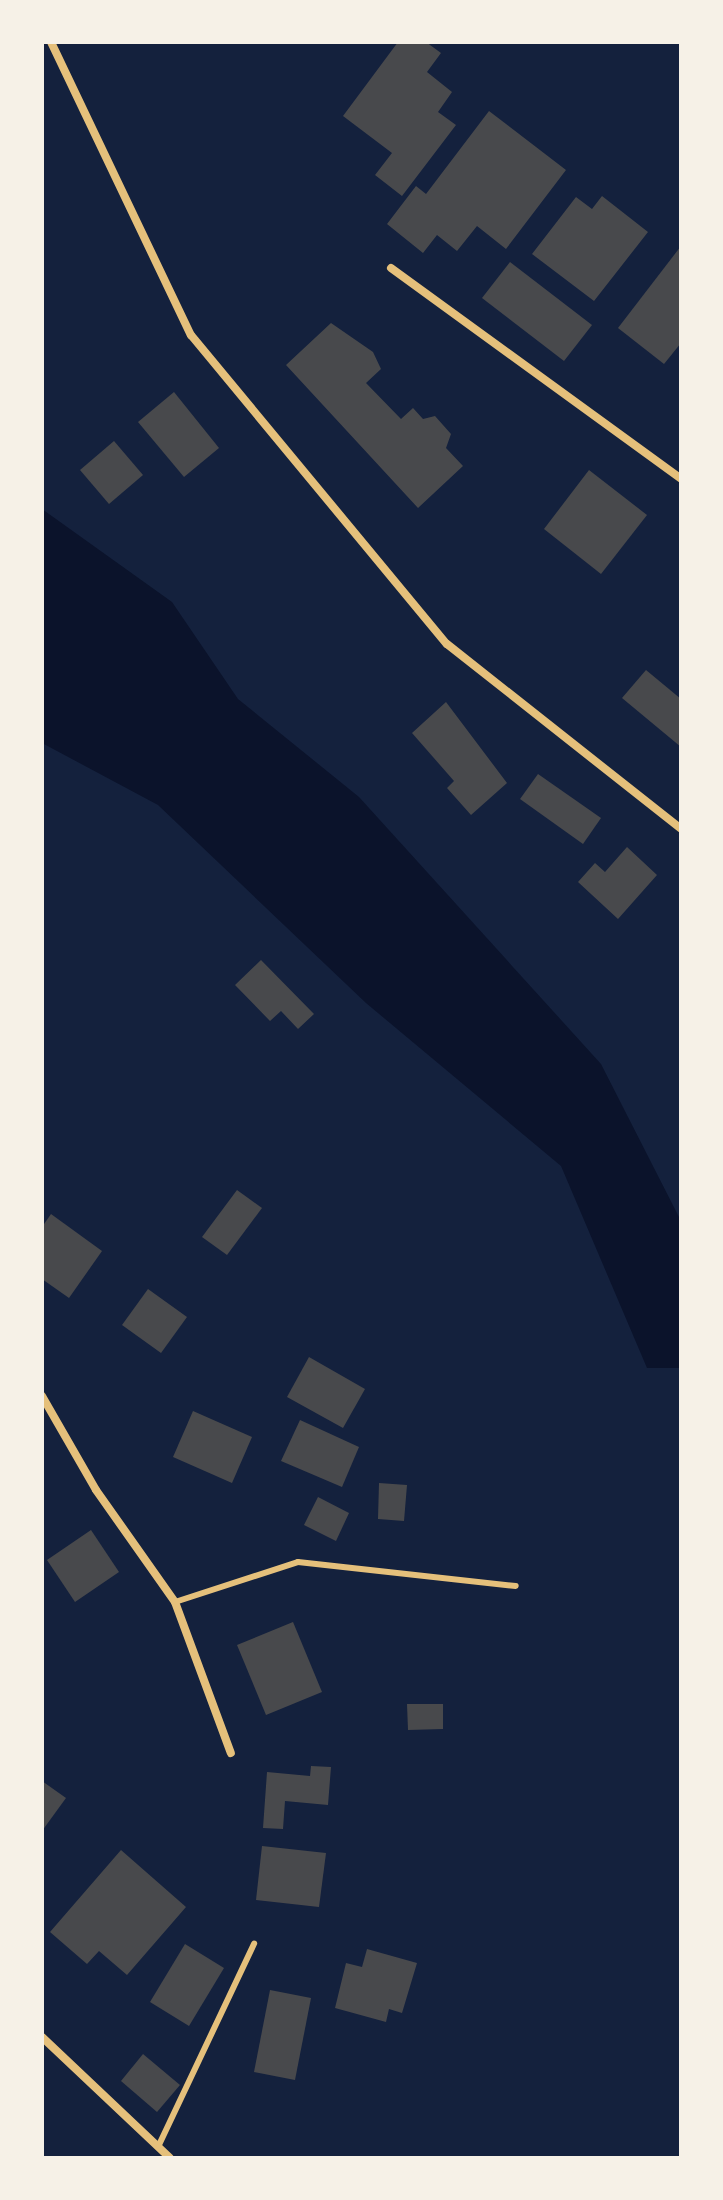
<!DOCTYPE html>
<html>
<head>
<meta charset="utf-8">
<style>
	body { margin:0 }
	#map { position:relative; width:723px; height:2200px; overflow:hidden; background:#14213d; font-family:Inter,sans-serif }
	div>[style] { position:absolute }
	.water>* { inset:0; background:#0b132b }
	.building>* { inset:0; background:#48494c }
	.service>* { height:6px; margin:-3px; padding:0 3px; transform-origin:3px; border-radius:3px; background:#e5c07b }
	.minor>* { height:8px; margin:-4px; padding:0 4px; transform-origin:4px; border-radius:4px; background:#e5c07b }
	span { translate:-50% -50%; white-space:nowrap; text-align:center; line-height:1.15; -webkit-text-stroke:8px #f6f1e7; paint-order:stroke }
	.frame { position:absolute; inset:0; border:44px solid #f6f1e7; pointer-events:none }
</style>
</head>
<body>
<div id="map">
	<div class="water">
		<i style="clip-path:polygon(42px 509px,172px 602px,238px 699px,359px 797px,601px 1064px,681px 1221px,681px 1368px,647px 1368px,561px 1166px,366px 1003px,158px 805px,42px 743px)"></i>
	</div>
	<div class="building">
		<i style="clip-path:polygon(398px 42px,426px 42px,441px 53px,427px 72px,452px 92px,438px 112px,456px 125px,402px 196px,375px 175px,392px 153px,343px 116px)"></i>
		<i style="clip-path:polygon(489px 111px,566px 170px,506px 249px,477px 226px,457px 251px,437px 235px,423px 253px,387px 224px,416px 186px,426px 194px)"></i>
		<i style="clip-path:polygon(602px 196px,648px 232px,594px 301px,532px 254px,576px 197px,592px 209px)"></i>
		<i style="clip-path:polygon(681px 246px,681px 343px,664px 364px,618px 328px)"></i>
		<i style="clip-path:polygon(510px 262px,592px 325px,564px 361px,482px 298px)"></i>
		<i style="clip-path:polygon(331px 323px,373px 352px,381px 369px,366px 383px,401px 419px,413px 408px,423px 419px,435px 416px,451px 434px,446px 448px,463px 466px,418px 508px,286px 365px)"></i>
		<i style="clip-path:polygon(174px 392px,219px 448px,184px 477px,138px 422px)"></i>
		<i style="clip-path:polygon(114px 441px,143px 475px,109px 504px,80px 470px)"></i>
		<i style="clip-path:polygon(589px 470px,647px 515px,601px 574px,544px 529px)"></i>
		<i style="clip-path:polygon(646px 670px,681px 699px,681px 747px,622px 698px)"></i>
		<i style="clip-path:polygon(446px 702px,507px 783px,471px 815px,447px 788px,454px 781px,412px 733px)"></i>
		<i style="clip-path:polygon(538px 774px,601px 818px,583px 844px,520px 799px)"></i>
		<i style="clip-path:polygon(627px 847px,657px 875px,618px 919px,578px 882px,595px 863px,605px 872px)"></i>
		<i style="clip-path:polygon(261px 960px,314px 1014px,298px 1029px,281px 1011px,270px 1021px,235px 985px)"></i>
		<i style="clip-path:polygon(237px 1190px,262px 1208px,227px 1255px,202px 1237px)"></i>
		<i style="clip-path:polygon(51px 1214px,102px 1251px,69px 1298px,42px 1279px,42px 1227px)"></i>
		<i style="clip-path:polygon(148px 1289px,187px 1317px,161px 1353px,122px 1325px)"></i>
		<i style="clip-path:polygon(309px 1357px,365px 1389px,343px 1428px,287px 1397px)"></i>
		<i style="clip-path:polygon(193px 1411px,252px 1437px,232px 1483px,173px 1457px)"></i>
		<i style="clip-path:polygon(300px 1420px,359px 1447px,342px 1487px,281px 1461px)"></i>
		<i style="clip-path:polygon(379px 1483px,407px 1485px,404px 1521px,378px 1519px)"></i>
		<i style="clip-path:polygon(318px 1497px,349px 1513px,336px 1541px,304px 1525px)"></i>
		<i style="clip-path:polygon(91px 1530px,119px 1572px,75px 1602px,47px 1560px)"></i>
		<i style="clip-path:polygon(293px 1622px,322px 1692px,266px 1715px,237px 1645px)"></i>
		<i style="clip-path:polygon(407px 1704px,443px 1704px,443px 1729px,408px 1730px)"></i>
		<i style="clip-path:polygon(311px 1766px,331px 1767px,328px 1805px,285px 1801px,283px 1829px,263px 1828px,267px 1772px,310px 1776px)"></i>
		<i style="clip-path:polygon(42px 1781px,66px 1798px,42px 1831px)"></i>
		<i style="clip-path:polygon(262px 1846px,326px 1853px,319px 1907px,256px 1900px)"></i>
		<i style="clip-path:polygon(121px 1850px,186px 1907px,127px 1975px,99px 1951px,87px 1964px,50px 1932px)"></i>
		<i style="clip-path:polygon(185px 1944px,224px 1968px,189px 2026px,150px 2002px)"></i>
		<i style="clip-path:polygon(367px 1949px,417px 1963px,402px 2013px,389px 2009px,386px 2022px,335px 2008px,346px 1963px,362px 1967px)"></i>
		<i style="clip-path:polygon(270px 1990px,311px 1998px,295px 2080px,254px 2072px)"></i>
		<i style="clip-path:polygon(143px 2054px,180px 2085px,157px 2112px,121px 2081px)"></i>
	</div>
	<div class="service">
		<i style="left:175px;top:1602px;width:129px;rotate:-18deg"></i>
		<i style="left:298px;top:1562px;width:219px;rotate:6.3deg"></i>
		<i style="left:158px;top:2147px;width:225px;rotate:-64.7deg"></i>
	</div>
	<div class="minor">
		<i style="left:51px;top:42px;width:325px;rotate:64.5deg"></i>
		<i style="left:191px;top:335px;width:401px;rotate:50.4deg"></i>
		<i style="left:447px;top:644px;width:298px;rotate:38.3deg"></i>
		<i style="left:391px;top:268px;width:359px;rotate:36deg"></i>
		<i style="left:42px;top:1396px;width:108px;rotate:60.1deg"></i>
		<i style="left:96px;top:1490px;width:137px;rotate:54.8deg"></i>
		<i style="left:175px;top:1602px;width:161px;rotate:69.7deg"></i>
		<i style="left:42px;top:2037px;width:176px;rotate:43.4deg"></i>
	</div>
	<div class="frame"></div>
</div>
</body>
</html>
